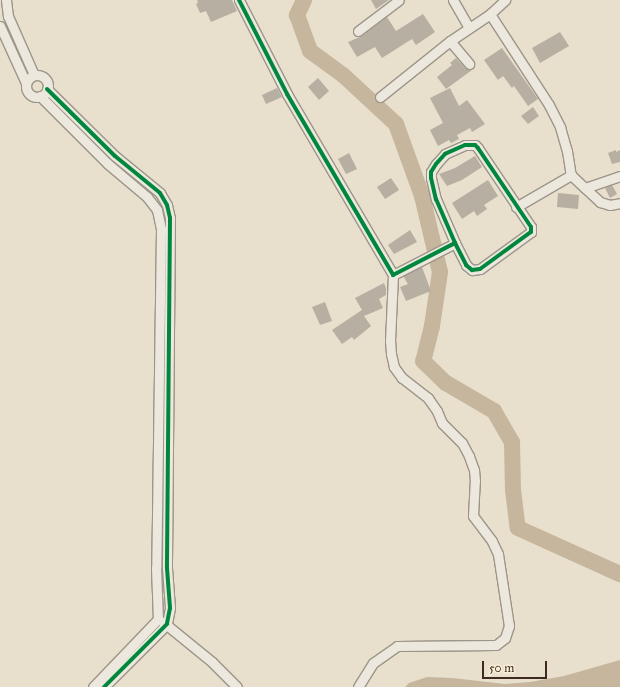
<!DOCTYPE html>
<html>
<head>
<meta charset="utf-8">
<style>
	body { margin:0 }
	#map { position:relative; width:620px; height:687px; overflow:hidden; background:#e8dfcc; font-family:"IM FELL Great Primer",serif }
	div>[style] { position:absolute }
	.water>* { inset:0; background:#c5b69d }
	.river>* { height:16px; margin:-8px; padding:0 8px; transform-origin:8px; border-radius:8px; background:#c5b69d }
	.building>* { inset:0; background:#b7afa2 }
	.roads { filter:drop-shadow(1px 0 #9d9589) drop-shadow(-1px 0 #9d9589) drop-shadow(0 1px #9d9589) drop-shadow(0 -1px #9d9589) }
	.minor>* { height:9px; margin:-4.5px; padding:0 4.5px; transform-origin:4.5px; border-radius:4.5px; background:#ece8de }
	.minor>.ring { margin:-4.5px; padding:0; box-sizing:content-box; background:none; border:9px solid #ece8de; border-radius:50% }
	.cycleway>* { height:4px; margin:-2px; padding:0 2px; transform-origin:2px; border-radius:2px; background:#00873e }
	span { translate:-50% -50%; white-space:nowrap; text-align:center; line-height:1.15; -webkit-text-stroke:3px #f8edd6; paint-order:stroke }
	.scale { position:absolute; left:482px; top:661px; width:65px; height:18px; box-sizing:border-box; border:2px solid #3d291f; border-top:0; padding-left:5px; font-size:12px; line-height:14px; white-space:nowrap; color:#3d291f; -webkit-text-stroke:3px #f8edd6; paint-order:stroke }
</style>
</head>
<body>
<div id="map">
	<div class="water">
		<i style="clip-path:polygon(620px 660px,620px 687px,405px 687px,409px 683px,427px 677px,452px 678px,505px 684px,530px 682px,564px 676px)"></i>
	</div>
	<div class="river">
		<i style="left:304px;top:0;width:17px;rotate:115deg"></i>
		<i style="left:297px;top:15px;width:38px;rotate:70deg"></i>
		<i style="left:310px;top:51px;width:41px;rotate:36deg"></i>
		<i style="left:343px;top:75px;width:72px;rotate:42.8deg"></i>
		<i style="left:396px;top:124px;width:77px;rotate:70.1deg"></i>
		<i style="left:422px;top:196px;width:78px;rotate:76.7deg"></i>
		<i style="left:440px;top:272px;width:55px;rotate:98.4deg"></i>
		<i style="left:432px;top:326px;width:36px;rotate:104deg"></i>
		<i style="left:423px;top:361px;width:32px;rotate:44deg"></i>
		<i style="left:446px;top:383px;width:56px;rotate:30.3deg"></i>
		<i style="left:494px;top:411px;width:36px;rotate:60deg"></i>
		<i style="left:512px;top:442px;width:48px;rotate:88.8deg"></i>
		<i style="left:513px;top:490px;width:38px;rotate:83deg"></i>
		<i style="left:518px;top:528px;width:112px;rotate:24.3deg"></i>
	</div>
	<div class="building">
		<i style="clip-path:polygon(197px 0,232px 0,237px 11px,211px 22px,206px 11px,200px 13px,196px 4px,198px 3px)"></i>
		<i style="clip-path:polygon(371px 0,389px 0,376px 9px)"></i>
		<i style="clip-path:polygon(423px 14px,435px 32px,416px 45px,412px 39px,382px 58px,375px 47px,357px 57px,348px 42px,362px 36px,387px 17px,396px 31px)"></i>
		<i style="clip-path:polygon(560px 32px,569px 46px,540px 63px,532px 48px)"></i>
		<i style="clip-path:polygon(502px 48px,538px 99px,528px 106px,514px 86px,512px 88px,503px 76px,498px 80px,484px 60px)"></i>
		<i style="clip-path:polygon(456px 58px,465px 68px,472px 70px,446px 89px,437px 77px,452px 65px,450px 63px)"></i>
		<i style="clip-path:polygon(318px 78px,329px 91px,319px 100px,308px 87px)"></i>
		<i style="clip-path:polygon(277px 88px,282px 97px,266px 104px,262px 95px)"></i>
		<i style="clip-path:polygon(450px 88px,459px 106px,467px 100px,485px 124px,472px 132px,470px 128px,457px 135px,459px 139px,451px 143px,449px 140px,438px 146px,430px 130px,443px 123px,430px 98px)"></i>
		<i style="clip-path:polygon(533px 107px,539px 116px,528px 124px,521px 116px)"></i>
		<i style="clip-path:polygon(616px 150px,616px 152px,620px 150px,620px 162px,612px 164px,608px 153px)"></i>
		<i style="clip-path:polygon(349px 153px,357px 169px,346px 174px,338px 159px)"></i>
		<i style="clip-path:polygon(475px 156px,482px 167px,462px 180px,447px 186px,439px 174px,455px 168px)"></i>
		<i style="clip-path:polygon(391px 178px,399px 190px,385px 199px,377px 187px)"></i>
		<i style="clip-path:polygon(488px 180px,498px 196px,484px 205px,487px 209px,477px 216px,474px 211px,462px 219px,452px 203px)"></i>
		<i style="clip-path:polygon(612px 185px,617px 194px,610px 198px,605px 188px)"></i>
		<i style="clip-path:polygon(558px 193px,579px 195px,578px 209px,557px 207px)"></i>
		<i style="clip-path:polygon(410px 230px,417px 242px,394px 254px,388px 245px)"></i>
		<i style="clip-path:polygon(422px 267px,431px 291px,406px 301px,400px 287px,408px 284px,403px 276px)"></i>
		<i style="clip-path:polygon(384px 283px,386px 288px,386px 295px,379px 299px,383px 308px,364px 316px,371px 326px,354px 340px,352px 337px,342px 344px,332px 330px,362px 310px,355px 298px)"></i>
		<i style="clip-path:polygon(325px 302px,332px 321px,320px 325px,312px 307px)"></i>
	</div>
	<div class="roads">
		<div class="minor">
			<i style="left:6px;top:0;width:16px;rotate:83deg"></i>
			<i style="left:8px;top:16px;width:64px;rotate:66.2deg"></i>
			<i style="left:239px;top:0;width:106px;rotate:62.9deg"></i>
			<i style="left:287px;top:94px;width:210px;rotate:59.6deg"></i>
			<i style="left:393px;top:275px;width:70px;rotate:-27.3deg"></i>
			<i style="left:455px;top:243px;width:25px;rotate:63deg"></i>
			<i style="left:466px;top:265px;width:8px;rotate:40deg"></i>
			<i style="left:472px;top:270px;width:8px;rotate:-7deg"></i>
			<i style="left:480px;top:269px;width:63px;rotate:-36deg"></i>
			<i style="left:531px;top:232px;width:5px;rotate:-90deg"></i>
			<i style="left:531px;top:227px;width:95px;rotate:-123.9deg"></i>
			<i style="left:478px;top:148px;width:4px;rotate:-135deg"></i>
			<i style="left:475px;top:145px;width:10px;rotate:180deg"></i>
			<i style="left:465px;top:145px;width:22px;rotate:156deg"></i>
			<i style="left:445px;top:154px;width:13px;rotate:132deg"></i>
			<i style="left:436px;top:164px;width:9px;rotate:122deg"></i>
			<i style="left:431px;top:172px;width:6px;rotate:90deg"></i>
			<i style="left:431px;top:178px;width:22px;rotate:77deg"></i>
			<i style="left:436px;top:199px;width:48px;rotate:66.6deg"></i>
			<i style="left:453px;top:0;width:32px;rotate:60deg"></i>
			<i style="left:490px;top:14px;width:108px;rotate:57deg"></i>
			<i style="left:549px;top:105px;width:25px;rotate:63deg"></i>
			<i style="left:560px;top:127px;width:25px;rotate:74deg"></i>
			<i style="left:567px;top:151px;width:24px;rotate:81deg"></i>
			<i style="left:571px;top:175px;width:19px;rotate:43deg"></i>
			<i style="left:585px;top:188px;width:37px;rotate:-19deg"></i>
			<i style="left:0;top:26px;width:63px;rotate:65.5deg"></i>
			<i style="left:358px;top:31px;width:51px;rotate:-37.1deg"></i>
			<i style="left:450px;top:41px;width:30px;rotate:50deg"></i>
			<i class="ring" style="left:26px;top:75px;width:13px;height:13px"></i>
			<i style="left:47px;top:89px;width:95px;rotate:44.6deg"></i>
			<i style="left:115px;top:156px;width:58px;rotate:39.4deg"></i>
			<i style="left:160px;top:193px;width:14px;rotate:60deg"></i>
			<i style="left:167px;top:205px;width:13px;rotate:77deg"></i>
			<i style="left:170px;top:218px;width:350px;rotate:90.5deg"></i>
			<i style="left:167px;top:568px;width:40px;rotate:85.7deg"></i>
			<i style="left:170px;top:608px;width:16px;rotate:101deg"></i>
			<i style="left:167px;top:624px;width:89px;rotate:135deg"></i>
			<i style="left:40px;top:96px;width:96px;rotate:45deg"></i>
			<i style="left:108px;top:164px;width:51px;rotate:40.2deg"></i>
			<i style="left:147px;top:197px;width:16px;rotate:52deg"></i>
			<i style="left:157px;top:210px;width:19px;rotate:78deg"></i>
			<i style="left:161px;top:229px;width:339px;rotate:90.8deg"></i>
			<i style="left:156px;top:568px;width:51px;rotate:87.8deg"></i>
			<i style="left:158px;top:619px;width:94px;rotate:133.7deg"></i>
			<i style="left:380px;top:97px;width:90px;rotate:-38.7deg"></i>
			<i style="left:450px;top:41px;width:48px;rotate:-34deg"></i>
			<i style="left:490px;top:14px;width:21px;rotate:-43deg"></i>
			<i style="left:585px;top:188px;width:21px;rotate:43deg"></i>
			<i style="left:600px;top:202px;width:10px;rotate:17deg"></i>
			<i style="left:610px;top:205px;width:10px;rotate:-11deg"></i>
			<i style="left:516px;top:207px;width:64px;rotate:-30.2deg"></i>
			<i style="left:163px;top:622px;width:63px;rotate:39.2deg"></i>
			<i style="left:212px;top:662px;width:35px;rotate:45deg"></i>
			<i style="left:358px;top:687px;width:28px;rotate:-58deg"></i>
			<i style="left:373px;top:663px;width:29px;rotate:-35deg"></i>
			<i style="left:397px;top:646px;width:99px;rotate:-0.6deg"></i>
			<i style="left:496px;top:645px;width:11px;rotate:-38deg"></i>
			<i style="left:505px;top:638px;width:13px;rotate:-72deg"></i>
			<i style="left:509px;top:626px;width:73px;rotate:-98.7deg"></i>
			<i style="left:498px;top:554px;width:14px;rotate:-115deg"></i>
			<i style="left:492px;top:541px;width:31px;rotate:-127deg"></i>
			<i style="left:473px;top:516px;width:35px;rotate:-87deg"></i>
			<i style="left:475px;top:481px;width:11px;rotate:-95deg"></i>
			<i style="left:474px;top:470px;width:15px;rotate:-110deg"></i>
			<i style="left:469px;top:456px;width:15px;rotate:-118deg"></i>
			<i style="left:462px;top:443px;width:28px;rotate:-135deg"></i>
			<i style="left:442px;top:423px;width:13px;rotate:-113deg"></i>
			<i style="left:437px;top:411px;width:16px;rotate:-125deg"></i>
			<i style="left:428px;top:398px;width:33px;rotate:-142deg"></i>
			<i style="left:402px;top:378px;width:14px;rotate:-126deg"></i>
			<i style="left:394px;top:367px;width:13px;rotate:-103deg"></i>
			<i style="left:391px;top:354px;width:13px;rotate:-94deg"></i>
			<i style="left:390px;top:341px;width:66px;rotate:-87.4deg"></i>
		</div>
	</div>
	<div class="cycleway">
		<i style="left:239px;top:0;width:106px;rotate:62.9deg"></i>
		<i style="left:287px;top:94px;width:210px;rotate:59.6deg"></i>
		<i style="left:393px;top:275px;width:70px;rotate:-27.3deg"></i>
		<i style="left:455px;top:243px;width:25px;rotate:63deg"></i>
		<i style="left:466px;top:265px;width:8px;rotate:40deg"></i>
		<i style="left:472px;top:270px;width:8px;rotate:-7deg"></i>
		<i style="left:480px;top:269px;width:63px;rotate:-36deg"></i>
		<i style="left:531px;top:232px;width:5px;rotate:-90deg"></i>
		<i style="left:531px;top:227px;width:95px;rotate:-123.9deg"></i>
		<i style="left:478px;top:148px;width:4px;rotate:-135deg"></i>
		<i style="left:475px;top:145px;width:10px;rotate:180deg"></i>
		<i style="left:465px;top:145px;width:22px;rotate:156deg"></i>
		<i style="left:445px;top:154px;width:13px;rotate:132deg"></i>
		<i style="left:436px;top:164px;width:9px;rotate:122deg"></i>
		<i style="left:431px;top:172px;width:6px;rotate:90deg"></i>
		<i style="left:431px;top:178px;width:22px;rotate:77deg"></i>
		<i style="left:436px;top:199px;width:48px;rotate:66.6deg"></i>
		<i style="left:47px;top:89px;width:95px;rotate:44.6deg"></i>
		<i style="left:115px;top:156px;width:58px;rotate:39.4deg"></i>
		<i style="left:160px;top:193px;width:14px;rotate:60deg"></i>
		<i style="left:167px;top:205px;width:13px;rotate:77deg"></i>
		<i style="left:170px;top:218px;width:350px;rotate:90.5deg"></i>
		<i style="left:167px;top:568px;width:40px;rotate:85.7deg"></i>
		<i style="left:170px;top:608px;width:16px;rotate:101deg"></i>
		<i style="left:167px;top:624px;width:89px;rotate:135deg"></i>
	</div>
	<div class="scale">50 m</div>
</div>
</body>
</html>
